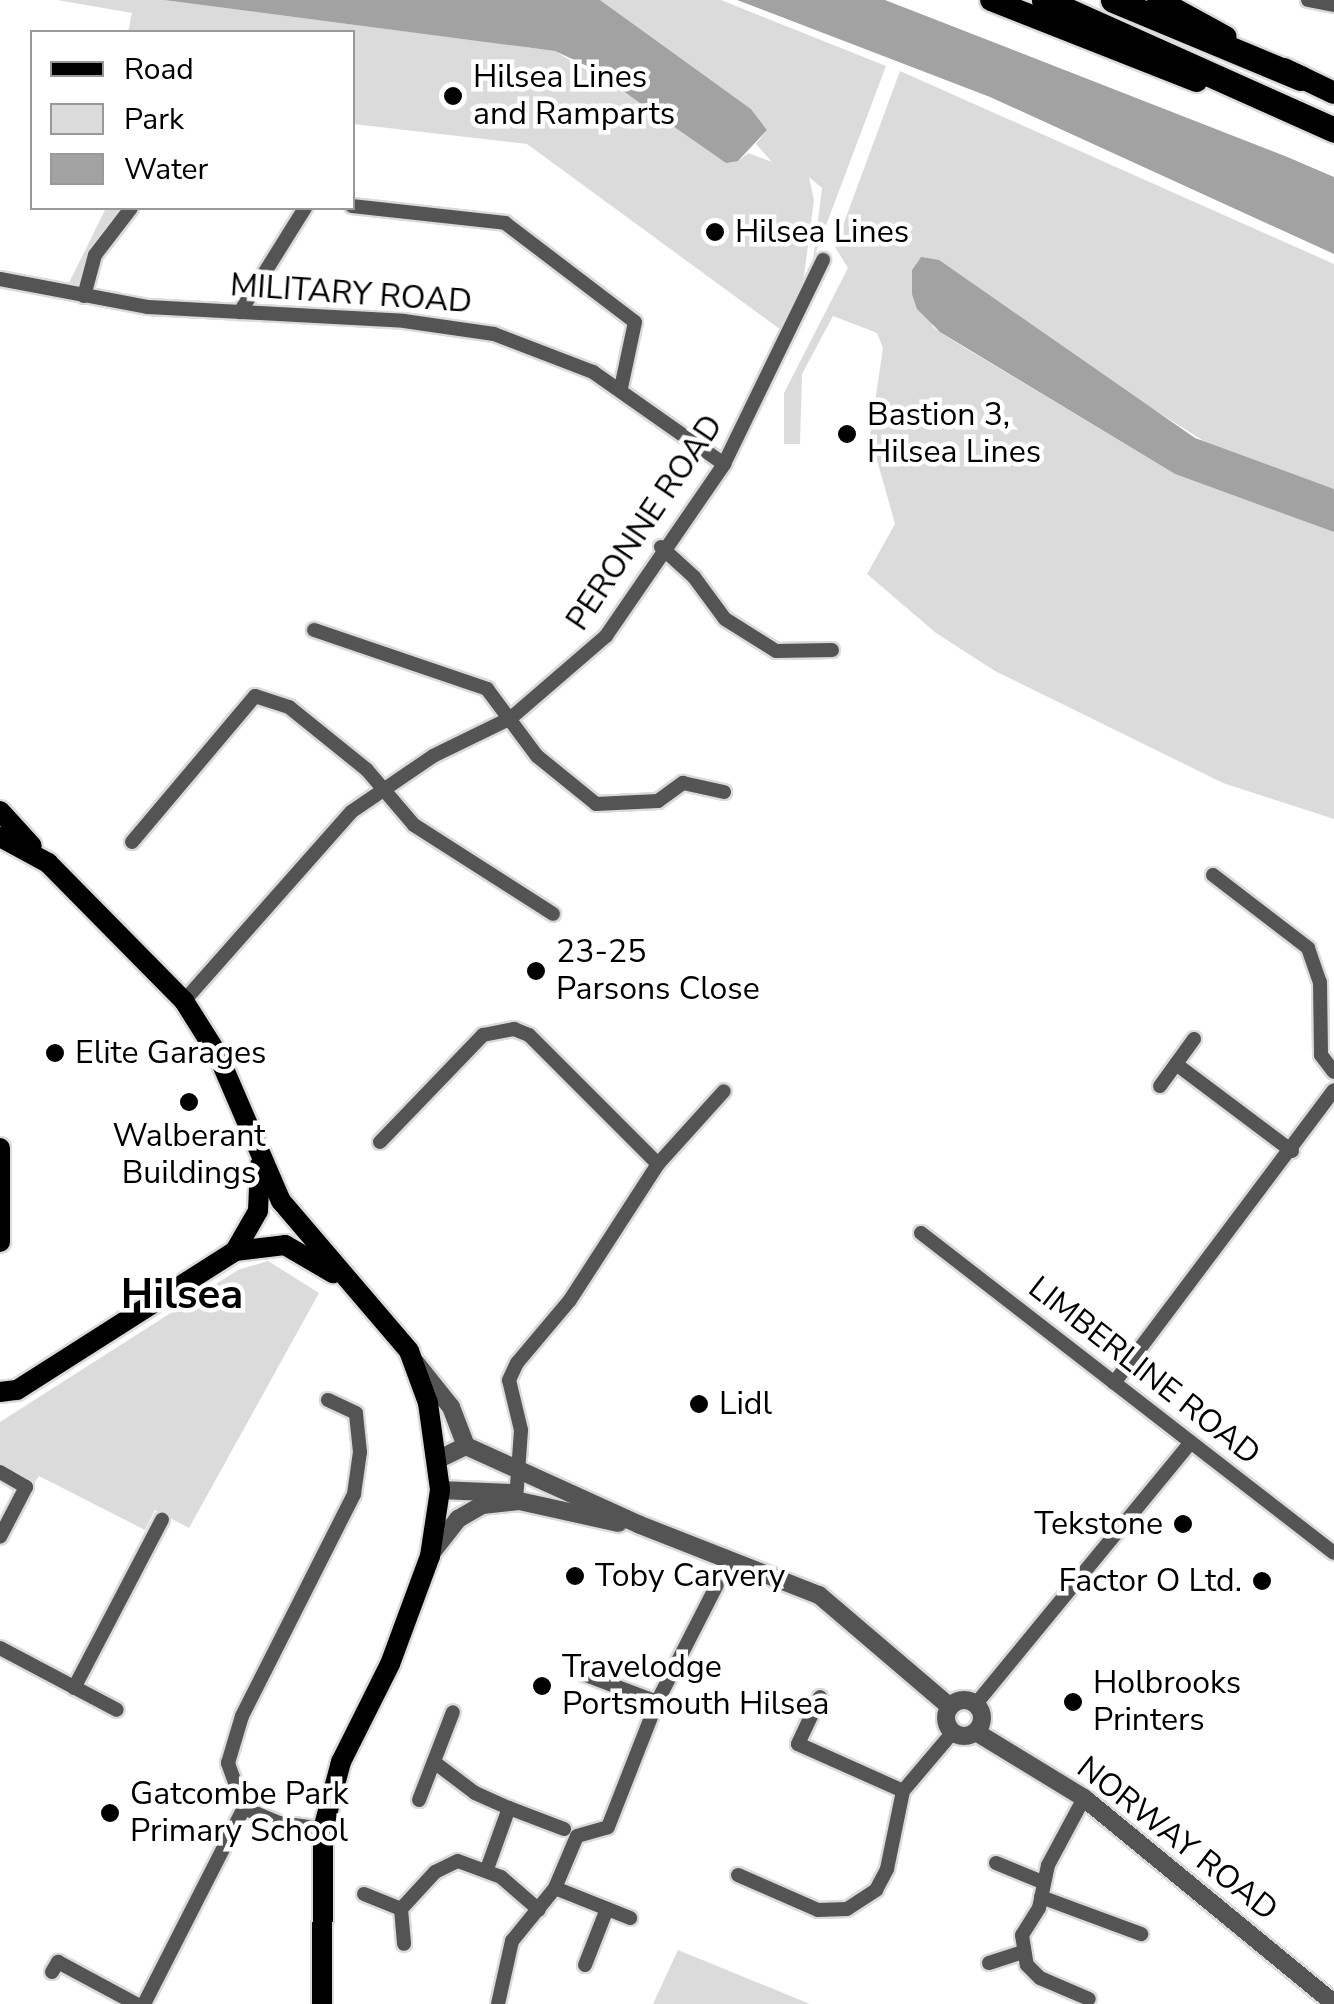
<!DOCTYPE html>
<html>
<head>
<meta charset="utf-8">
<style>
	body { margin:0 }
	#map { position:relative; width:1334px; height:2004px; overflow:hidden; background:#fff; font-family:"Nunito Sans",sans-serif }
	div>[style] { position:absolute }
	.green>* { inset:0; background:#dbdbdb }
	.water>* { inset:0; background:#a2a2a2 }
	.roads { filter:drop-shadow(2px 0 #dbdbdb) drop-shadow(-2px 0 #dbdbdb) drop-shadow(0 2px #dbdbdb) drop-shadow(0 -2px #dbdbdb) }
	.minor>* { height:14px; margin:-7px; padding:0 7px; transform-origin:7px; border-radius:7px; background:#545454 }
	.tertiary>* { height:18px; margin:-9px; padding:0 9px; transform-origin:9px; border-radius:9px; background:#545454 }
	.tertiary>.ring { margin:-9px; padding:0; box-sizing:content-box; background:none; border:18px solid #545454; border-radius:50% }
	.primary>* { height:20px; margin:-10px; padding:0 10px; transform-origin:10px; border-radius:10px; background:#000 }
	.trunk>* { height:22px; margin:-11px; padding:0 11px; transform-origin:11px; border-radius:11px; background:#000 }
	.motorway>* { height:25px; margin:-12.5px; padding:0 12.5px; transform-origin:12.5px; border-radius:12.5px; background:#000 }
	.dots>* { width:28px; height:28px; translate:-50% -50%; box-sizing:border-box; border:5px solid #fff; border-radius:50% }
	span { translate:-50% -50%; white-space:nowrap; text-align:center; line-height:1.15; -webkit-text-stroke:9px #fff; paint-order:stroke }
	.poi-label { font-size:32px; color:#000 }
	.left { translate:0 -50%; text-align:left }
	.right { translate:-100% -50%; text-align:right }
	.street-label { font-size:32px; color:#000 }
	.district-label { font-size:42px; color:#000; font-weight:700 }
	.legend { position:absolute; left:30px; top:30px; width:325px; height:180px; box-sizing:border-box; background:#fff; border:2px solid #999; margin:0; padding:12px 18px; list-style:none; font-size:30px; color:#000 }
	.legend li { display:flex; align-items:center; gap:20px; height:50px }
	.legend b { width:50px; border:2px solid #999 }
</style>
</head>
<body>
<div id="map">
	<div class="green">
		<i style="clip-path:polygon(57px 0,165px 0,555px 51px,738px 161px,748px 153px,772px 162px,756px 144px,767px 130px,751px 109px,600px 0,721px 0,886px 66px,813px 260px,822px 188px,809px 177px,814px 200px,803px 283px,781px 330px,527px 144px,353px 124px,352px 32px,128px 32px,132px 13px)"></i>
		<i style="clip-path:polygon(900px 71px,1334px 264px,1334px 489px,1226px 455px,1058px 349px,987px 296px,921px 257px,912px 270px,933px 327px,952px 340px,1175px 474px,1334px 532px,1334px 819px,1223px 783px,995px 671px,936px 633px,867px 574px,895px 524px,870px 435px,883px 348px,877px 333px,833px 316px,802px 374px,800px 444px,784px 444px,784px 393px,848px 268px,835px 247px)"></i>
		<i style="clip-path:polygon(106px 208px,123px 208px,87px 257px,78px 288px,67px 287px)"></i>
		<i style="clip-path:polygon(268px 1261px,319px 1293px,189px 1528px,155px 1510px,145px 1530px,39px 1476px,33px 1485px,0 1465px,0 1422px,238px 1270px)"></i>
		<i style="clip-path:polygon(678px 1950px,810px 2004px,653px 2004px)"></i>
	</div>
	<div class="water">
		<i style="clip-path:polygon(164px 0,600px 0,751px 109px,767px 130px,738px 161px,726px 163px,587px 66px,555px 51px)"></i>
		<i style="clip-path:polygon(737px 0,885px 0,1285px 156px,1334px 177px,1334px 254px,990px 97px)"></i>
		<i style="clip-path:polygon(921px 257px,939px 260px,1195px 438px,1334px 489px,1334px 532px,1175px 474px,940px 332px,917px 309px,912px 294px,912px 270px)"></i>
	</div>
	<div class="roads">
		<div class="minor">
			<i style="left:1308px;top:0;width:26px;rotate:11deg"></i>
			<i style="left:352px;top:206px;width:154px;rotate:6.3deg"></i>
			<i style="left:505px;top:223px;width:163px;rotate:37.3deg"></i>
			<i style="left:635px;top:322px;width:67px;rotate:102deg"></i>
			<i style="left:0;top:279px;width:151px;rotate:10.7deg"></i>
			<i style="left:148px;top:307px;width:256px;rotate:3.1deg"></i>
			<i style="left:404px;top:321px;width:91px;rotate:8.2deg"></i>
			<i style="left:494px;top:334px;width:106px;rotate:21deg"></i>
			<i style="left:593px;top:372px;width:160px;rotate:35.1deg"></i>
			<i style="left:84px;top:296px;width:42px;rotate:-75deg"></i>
			<i style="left:95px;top:255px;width:59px;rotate:-52.5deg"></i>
			<i style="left:240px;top:312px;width:123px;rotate:-58deg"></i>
			<i style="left:661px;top:547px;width:45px;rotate:42.3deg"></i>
			<i style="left:694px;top:577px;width:52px;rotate:53.6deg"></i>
			<i style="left:725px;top:619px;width:60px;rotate:32.1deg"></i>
			<i style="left:776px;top:651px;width:56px;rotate:-1deg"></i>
			<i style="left:314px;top:630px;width:183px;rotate:18.8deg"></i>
			<i style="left:487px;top:689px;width:84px;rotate:53.3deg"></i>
			<i style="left:537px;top:756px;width:76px;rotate:39.1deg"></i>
			<i style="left:596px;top:804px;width:62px;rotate:-2.8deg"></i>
			<i style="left:658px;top:801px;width:31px;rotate:-36deg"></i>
			<i style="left:683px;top:783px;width:42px;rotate:12.4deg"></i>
			<i style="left:132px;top:842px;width:191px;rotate:-49.9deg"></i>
			<i style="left:255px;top:696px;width:36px;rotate:18deg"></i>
			<i style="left:289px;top:707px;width:100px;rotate:38.9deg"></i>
			<i style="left:367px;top:770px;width:72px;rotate:49.5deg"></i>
			<i style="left:414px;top:825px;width:165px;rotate:32.6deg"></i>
			<i style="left:1213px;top:875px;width:120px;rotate:37.5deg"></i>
			<i style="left:1308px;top:948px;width:36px;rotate:71deg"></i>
			<i style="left:1320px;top:982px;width:73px;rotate:89.2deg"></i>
			<i style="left:1321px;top:1055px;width:21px;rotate:53deg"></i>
			<i style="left:184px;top:1001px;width:252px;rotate:-48.5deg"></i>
			<i style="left:351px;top:812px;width:99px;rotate:-34.3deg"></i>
			<i style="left:433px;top:756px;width:87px;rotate:-26deg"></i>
			<i style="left:511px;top:718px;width:125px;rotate:-40.8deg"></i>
			<i style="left:606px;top:636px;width:209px;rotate:-55.5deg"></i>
			<i style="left:724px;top:464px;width:227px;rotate:-64.1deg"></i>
			<i style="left:1176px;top:1064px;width:145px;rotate:36.9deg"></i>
			<i style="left:1160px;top:1086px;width:58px;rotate:-54.1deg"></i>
			<i style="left:380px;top:1142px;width:149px;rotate:-46.1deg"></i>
			<i style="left:483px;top:1035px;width:32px;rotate:-11deg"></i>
			<i style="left:514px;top:1029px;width:16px;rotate:22deg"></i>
			<i style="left:529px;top:1035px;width:182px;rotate:45deg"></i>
			<i style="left:921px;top:1233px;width:522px;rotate:37.77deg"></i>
			<i style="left:1114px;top:1383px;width:366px;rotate:-53.1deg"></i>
			<i style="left:0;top:1472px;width:30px;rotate:30deg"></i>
			<i style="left:26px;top:1487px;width:56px;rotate:117.5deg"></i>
			<i style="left:516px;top:1500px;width:70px;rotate:-85.9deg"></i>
			<i style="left:521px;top:1430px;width:51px;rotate:-103.5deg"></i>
			<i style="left:509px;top:1380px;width:19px;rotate:-65deg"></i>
			<i style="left:517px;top:1363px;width:82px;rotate:-49.9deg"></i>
			<i style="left:570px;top:1300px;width:162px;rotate:-57.1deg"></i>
			<i style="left:658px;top:1164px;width:98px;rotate:-47.9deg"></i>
			<i style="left:0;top:1648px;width:132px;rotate:27.9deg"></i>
			<i style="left:583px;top:1674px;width:79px;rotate:20.7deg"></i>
			<i style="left:74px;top:1688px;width:190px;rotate:-62.4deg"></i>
			<i style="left:820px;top:1697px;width:52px;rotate:115.1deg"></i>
			<i style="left:798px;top:1744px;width:115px;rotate:24.1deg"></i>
			<i style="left:975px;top:1705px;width:340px;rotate:-50.6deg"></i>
			<i style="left:434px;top:1762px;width:51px;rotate:37.1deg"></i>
			<i style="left:475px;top:1793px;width:37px;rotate:24deg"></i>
			<i style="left:1084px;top:1798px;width:76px;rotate:118.2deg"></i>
			<i style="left:1048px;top:1865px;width:44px;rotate:101.8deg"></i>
			<i style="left:1039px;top:1908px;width:32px;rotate:122deg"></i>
			<i style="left:1022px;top:1935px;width:30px;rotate:81deg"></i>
			<i style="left:1027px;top:1965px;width:18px;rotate:45deg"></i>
			<i style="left:1040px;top:1978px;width:53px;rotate:23.2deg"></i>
			<i style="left:419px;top:1800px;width:94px;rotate:-68.9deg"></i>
			<i style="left:323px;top:1829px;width:44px;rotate:-172.2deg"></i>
			<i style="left:279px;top:1823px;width:38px;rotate:-157deg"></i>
			<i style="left:244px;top:1808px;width:48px;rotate:-109.6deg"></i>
			<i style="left:228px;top:1763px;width:49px;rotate:-73.4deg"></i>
			<i style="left:242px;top:1716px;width:249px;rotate:-63.2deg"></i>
			<i style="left:354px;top:1494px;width:42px;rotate:-81.9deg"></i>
			<i style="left:360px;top:1452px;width:39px;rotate:-96deg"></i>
			<i style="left:356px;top:1413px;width:31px;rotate:-155deg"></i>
			<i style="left:996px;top:1863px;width:50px;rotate:22.4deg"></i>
			<i style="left:487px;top:1869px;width:65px;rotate:-70.2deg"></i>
			<i style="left:509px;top:1808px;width:59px;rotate:20.9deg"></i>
			<i style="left:738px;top:1875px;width:87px;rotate:23.6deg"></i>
			<i style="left:818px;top:1910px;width:29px;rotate:-2deg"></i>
			<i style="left:847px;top:1909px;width:35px;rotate:-33deg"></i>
			<i style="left:876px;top:1890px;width:24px;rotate:-62deg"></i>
			<i style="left:887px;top:1869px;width:80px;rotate:-78.4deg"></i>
			<i style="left:903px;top:1791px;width:77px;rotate:-49.7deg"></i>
			<i style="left:555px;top:1888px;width:81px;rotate:21.8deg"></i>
			<i style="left:364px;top:1894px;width:40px;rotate:22deg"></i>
			<i style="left:401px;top:1909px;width:35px;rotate:85deg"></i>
			<i style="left:1041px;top:1897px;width:107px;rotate:20.3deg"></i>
			<i style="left:401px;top:1909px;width:50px;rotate:-47.4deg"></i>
			<i style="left:435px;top:1872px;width:25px;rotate:-26deg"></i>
			<i style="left:458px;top:1861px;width:46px;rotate:20.4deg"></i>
			<i style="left:501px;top:1877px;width:50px;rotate:41deg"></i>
			<i style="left:989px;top:1963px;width:36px;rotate:-18deg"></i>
			<i style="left:585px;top:1965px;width:60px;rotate:-68.6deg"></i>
			<i style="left:52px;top:1972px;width:12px;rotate:-59deg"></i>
			<i style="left:58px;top:1962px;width:89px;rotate:28.3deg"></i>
			<i style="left:144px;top:2004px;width:220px;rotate:-63deg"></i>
			<i style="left:498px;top:2004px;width:65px;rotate:-77.5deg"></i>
			<i style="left:512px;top:1941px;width:68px;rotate:-50.9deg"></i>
			<i style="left:555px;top:1888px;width:56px;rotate:-67.1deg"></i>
			<i style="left:577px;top:1836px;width:32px;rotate:-16deg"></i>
			<i style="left:608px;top:1827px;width:134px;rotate:-68.6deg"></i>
			<i style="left:657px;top:1702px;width:131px;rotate:-62.9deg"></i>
		</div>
		<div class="tertiary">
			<i style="left:416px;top:1363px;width:56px;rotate:51.5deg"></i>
			<i style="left:451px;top:1407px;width:42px;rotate:69deg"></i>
			<i style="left:439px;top:1459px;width:30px;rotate:-26deg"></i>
			<i style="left:466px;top:1446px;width:191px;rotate:24.4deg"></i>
			<i style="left:640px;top:1525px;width:192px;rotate:21.4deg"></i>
			<i style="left:819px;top:1595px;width:172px;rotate:40.5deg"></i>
			<i style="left:440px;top:1490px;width:71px;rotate:2.4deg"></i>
			<i style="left:433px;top:1551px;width:41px;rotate:-52deg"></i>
			<i style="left:458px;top:1519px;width:28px;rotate:-30deg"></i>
			<i style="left:482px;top:1505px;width:37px;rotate:-6deg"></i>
			<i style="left:519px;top:1501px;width:102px;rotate:12.4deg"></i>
			<i class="ring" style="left:946px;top:1700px;width:18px;height:18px"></i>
			<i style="left:976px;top:1732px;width:127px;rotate:31.4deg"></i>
			<i style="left:1084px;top:1798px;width:323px;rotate:39.4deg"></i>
		</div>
		<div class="primary">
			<i style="left:0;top:811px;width:47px;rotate:47.6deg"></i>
			<i style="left:0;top:837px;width:55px;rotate:28.4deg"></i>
			<i style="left:48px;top:863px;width:194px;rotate:45.4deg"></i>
			<i style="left:184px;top:1001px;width:64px;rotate:57.8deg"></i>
			<i style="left:218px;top:1055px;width:159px;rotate:66.7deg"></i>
			<i style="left:281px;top:1201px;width:197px;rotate:49.5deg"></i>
			<i style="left:409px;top:1351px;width:55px;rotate:69.9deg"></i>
			<i style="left:428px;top:1403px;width:88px;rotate:82.1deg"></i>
			<i style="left:440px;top:1490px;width:67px;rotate:98.6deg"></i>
			<i style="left:430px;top:1556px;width:115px;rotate:110.3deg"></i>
			<i style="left:390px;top:1664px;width:110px;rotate:116.6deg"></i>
			<i style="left:341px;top:1762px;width:69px;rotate:105deg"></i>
			<i style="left:323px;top:1829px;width:175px;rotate:90.3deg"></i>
			<i style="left:0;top:1148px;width:94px;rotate:90deg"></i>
			<i style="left:235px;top:1251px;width:50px;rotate:-6.8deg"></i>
			<i style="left:285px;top:1245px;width:56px;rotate:30.3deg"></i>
			<i style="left:0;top:1392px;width:17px;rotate:-7deg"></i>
			<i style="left:17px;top:1390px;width:259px;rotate:-32.5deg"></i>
			<i style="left:235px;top:1251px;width:46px;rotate:-60.1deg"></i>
			<i style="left:258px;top:1211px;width:46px;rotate:-87.5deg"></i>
		</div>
		<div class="trunk">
			<i style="left:991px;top:0;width:221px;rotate:21.5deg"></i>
			<i style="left:1158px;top:0;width:77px;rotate:28.6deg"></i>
			<i style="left:1284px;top:69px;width:55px;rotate:25.6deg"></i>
		</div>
		<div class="motorway">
			<i style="left:1044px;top:0;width:318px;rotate:24.1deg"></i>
			<i style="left:1113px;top:0;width:203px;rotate:22.6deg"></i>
		</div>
	</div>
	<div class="dots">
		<i style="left:453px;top:96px;background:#000"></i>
		<i style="left:715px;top:232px;background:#000"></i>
		<i style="left:847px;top:434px;background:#000"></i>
		<i style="left:536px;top:971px;background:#000"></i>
		<i style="left:55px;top:1053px;background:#000"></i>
		<i style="left:189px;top:1102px;background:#000"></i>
		<i style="left:699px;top:1404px;background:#000"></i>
		<i style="left:1183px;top:1524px;background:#000"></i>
		<i style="left:575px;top:1576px;background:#000"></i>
		<i style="left:1262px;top:1581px;background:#000"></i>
		<i style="left:542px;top:1686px;background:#000"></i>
		<i style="left:1073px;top:1702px;background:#000"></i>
		<i style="left:110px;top:1813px;background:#000"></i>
	</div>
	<div class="poi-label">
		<span class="left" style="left:473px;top:96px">Hilsea Lines<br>and Ramparts</span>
		<span class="left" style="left:735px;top:232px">Hilsea Lines</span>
		<span class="left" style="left:867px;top:434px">Bastion 3,<br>Hilsea Lines</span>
		<span class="left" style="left:556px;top:971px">23-25<br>Parsons Close</span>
		<span class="left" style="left:75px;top:1053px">Elite Garages</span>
		<span style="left:189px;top:1155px">Walberant<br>Buildings</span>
		<span class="left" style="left:719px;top:1404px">Lidl</span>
		<span class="right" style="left:1163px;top:1524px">Tekstone</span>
		<span class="left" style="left:595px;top:1576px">Toby Carvery</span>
		<span class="right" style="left:1242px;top:1581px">Factor O Ltd.</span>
		<span class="left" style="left:562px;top:1686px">Travelodge<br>Portsmouth Hilsea</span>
		<span class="left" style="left:1093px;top:1702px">Holbrooks<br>Printers</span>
		<span class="left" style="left:130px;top:1813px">Gatcombe Park<br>Primary School</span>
	</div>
	<div class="street-label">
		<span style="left:351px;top:294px;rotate:4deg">MILITARY ROAD</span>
		<span style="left:645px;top:523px;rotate:-56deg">PERONNE ROAD</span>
		<span style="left:1144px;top:1371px;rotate:38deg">LIMBERLINE ROAD</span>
		<span style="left:1177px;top:1839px;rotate:38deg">NORWAY ROAD</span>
	</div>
	<div class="district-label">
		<span style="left:182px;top:1295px">Hilsea</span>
	</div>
	<ul class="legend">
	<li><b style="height:12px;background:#000"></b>Road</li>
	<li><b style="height:28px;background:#dbdbdb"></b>Park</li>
	<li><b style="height:28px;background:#a2a2a2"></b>Water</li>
	</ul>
</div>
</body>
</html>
